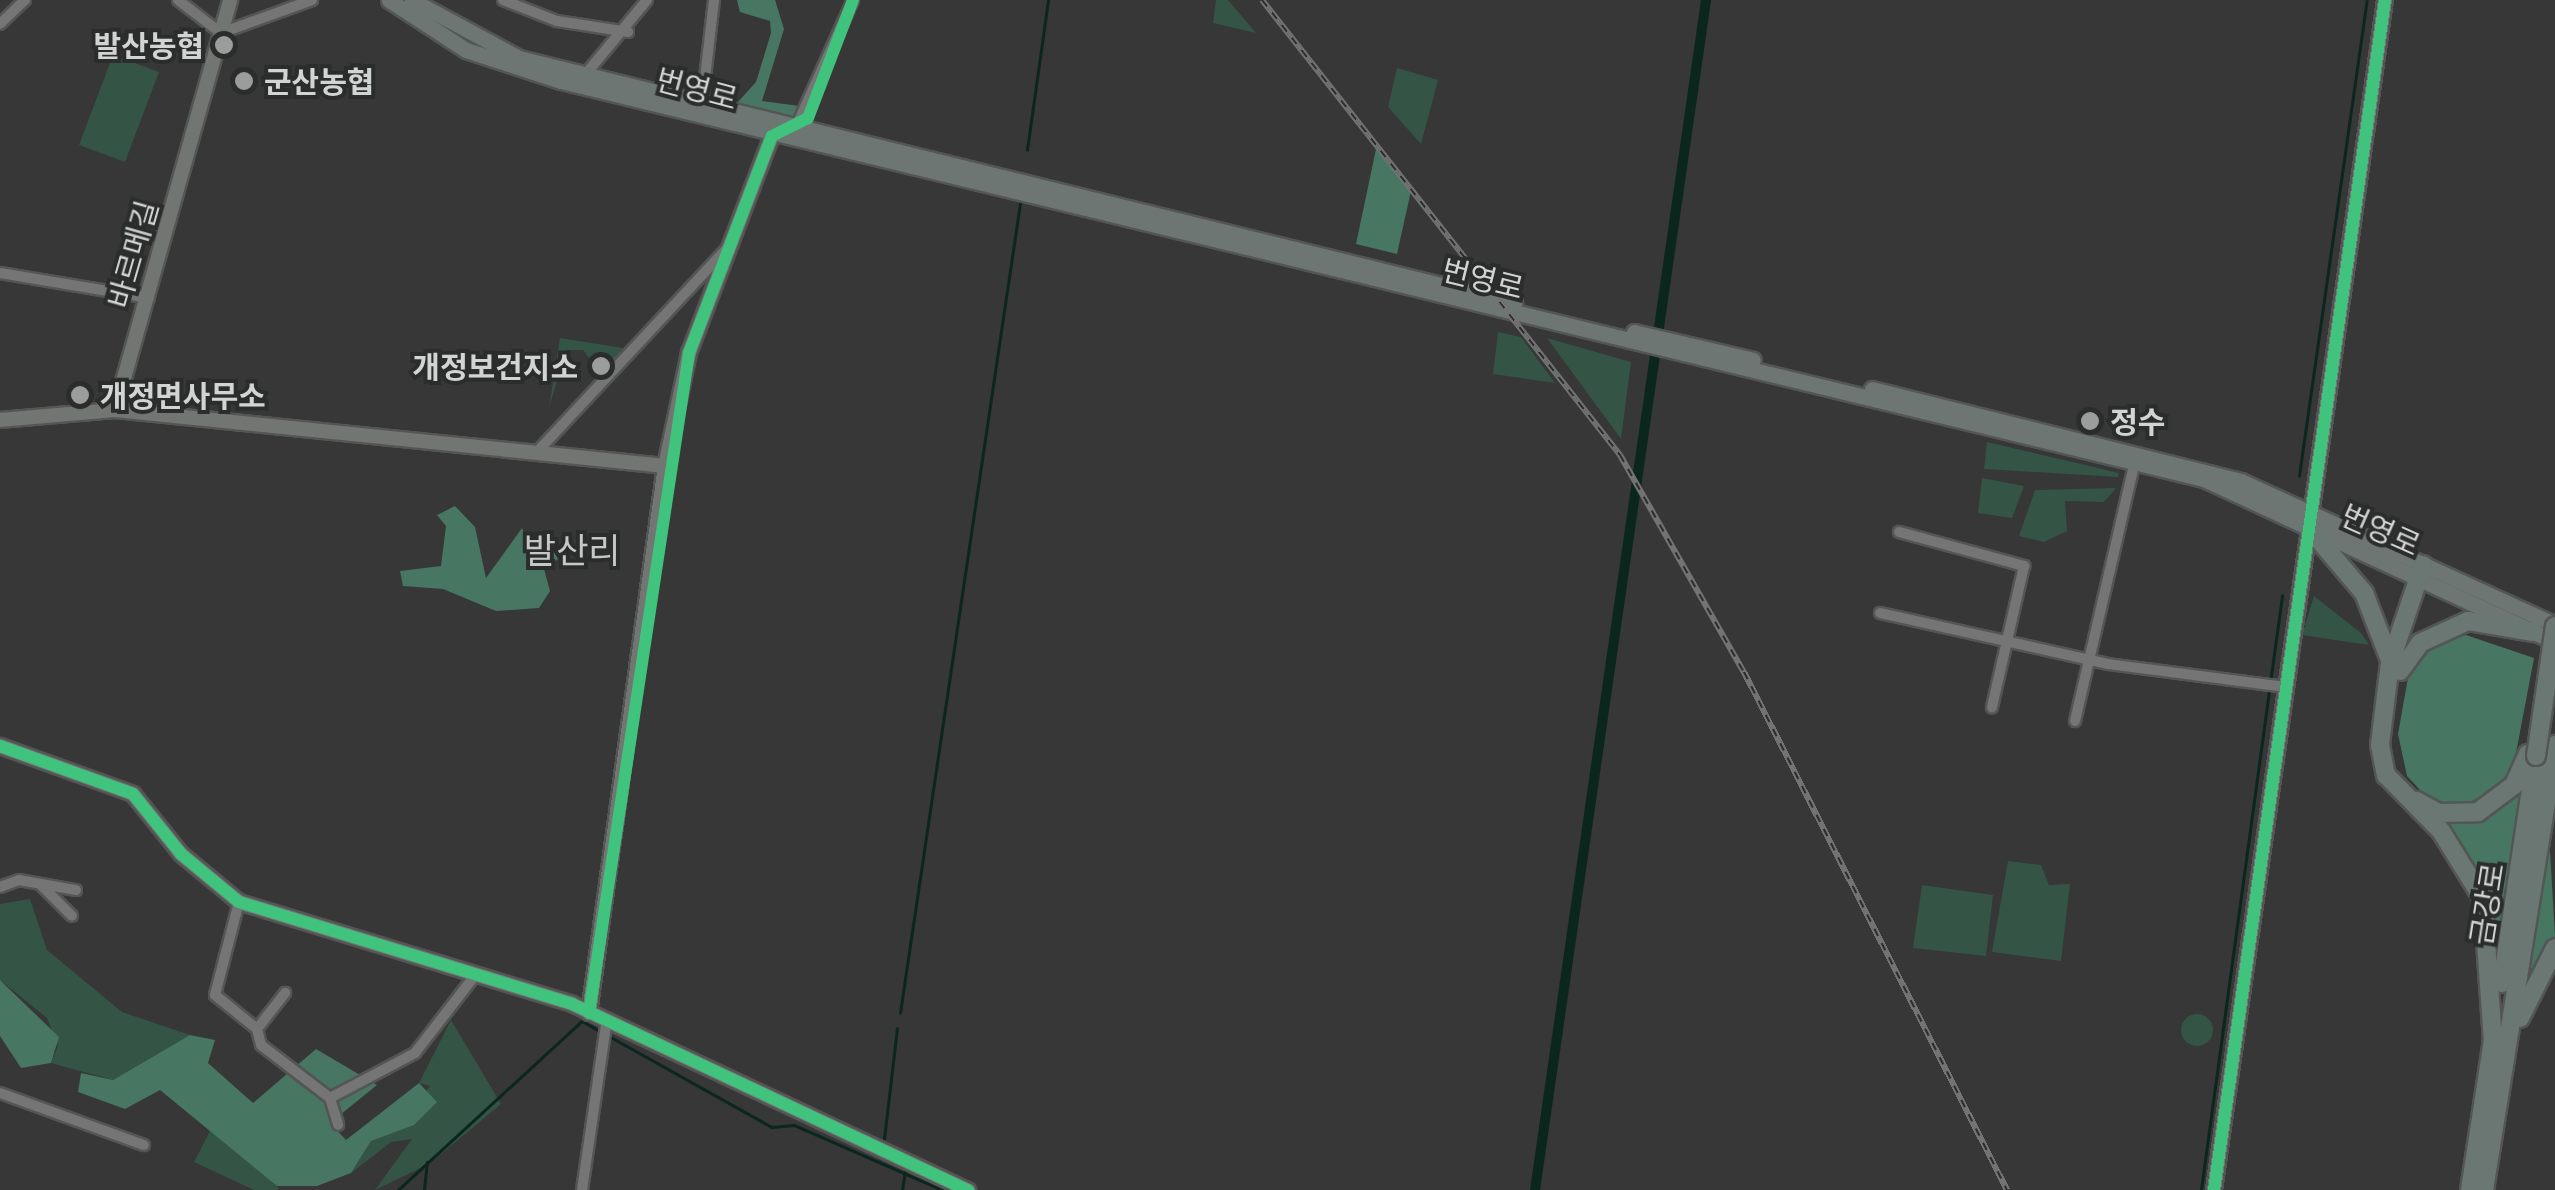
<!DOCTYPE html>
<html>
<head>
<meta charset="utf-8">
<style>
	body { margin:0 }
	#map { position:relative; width:2555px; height:1190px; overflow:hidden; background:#363736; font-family:Barlow,"Noto Sans KR",sans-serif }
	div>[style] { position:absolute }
	.green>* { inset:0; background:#345446 }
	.round { border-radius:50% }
	.forest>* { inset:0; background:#477662 }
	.stream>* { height:2.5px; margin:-1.25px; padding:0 1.25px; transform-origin:1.25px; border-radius:1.25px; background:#0b271d }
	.canal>* { height:10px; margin:-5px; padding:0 5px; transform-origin:5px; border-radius:5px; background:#0b271d }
	.roads { filter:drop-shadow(2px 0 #545555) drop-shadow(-2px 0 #545555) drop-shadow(0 2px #545555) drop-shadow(0 -2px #545555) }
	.street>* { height:10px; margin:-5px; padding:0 5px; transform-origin:5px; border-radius:5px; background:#747574 }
	.secondary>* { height:14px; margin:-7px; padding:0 7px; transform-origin:7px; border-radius:7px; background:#717673 }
	.primary>* { height:15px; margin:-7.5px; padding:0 7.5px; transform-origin:7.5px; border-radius:7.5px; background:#6d7672 }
	.highway>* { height:18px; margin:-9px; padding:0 9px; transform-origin:9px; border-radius:9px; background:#6a7772 }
	.rail>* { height:6px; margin-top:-3px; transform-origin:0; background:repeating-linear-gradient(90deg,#2b2d2c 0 8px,#737373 0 16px); box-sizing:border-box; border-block:2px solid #737373 }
	.bridges { filter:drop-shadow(2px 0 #545555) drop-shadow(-2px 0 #545555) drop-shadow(0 2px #545555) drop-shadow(0 -2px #545555) }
	.highway-bridge>* { height:18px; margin:-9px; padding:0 9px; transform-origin:9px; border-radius:9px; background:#6a7772 }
	.cycleway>* { height:12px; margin:-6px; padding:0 6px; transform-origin:6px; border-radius:6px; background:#40c37c }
	.dots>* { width:28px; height:28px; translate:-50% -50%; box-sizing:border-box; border:5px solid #2b2d2c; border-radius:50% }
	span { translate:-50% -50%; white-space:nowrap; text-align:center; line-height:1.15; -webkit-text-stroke:8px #2b2d2c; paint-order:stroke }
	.poi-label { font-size:30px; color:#d2d4d3; font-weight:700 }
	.right { translate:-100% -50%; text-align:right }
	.left { translate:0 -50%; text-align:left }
	.street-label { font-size:30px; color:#d2d4d3 }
	.quarter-label { font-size:35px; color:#c5c8c7 }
</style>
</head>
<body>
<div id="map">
	<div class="green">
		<i style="clip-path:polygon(1216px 0,1228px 0,1256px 33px,1213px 23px)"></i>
		<i style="clip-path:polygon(113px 55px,159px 72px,125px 162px,79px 145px)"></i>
		<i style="clip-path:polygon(1397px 68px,1438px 80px,1421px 144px,1388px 107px)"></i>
		<i style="clip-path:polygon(1498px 332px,1521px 337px,1555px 383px,1493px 374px)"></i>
		<i style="clip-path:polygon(560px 338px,623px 348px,602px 374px,583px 350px,566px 350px,549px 408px)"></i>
		<i style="clip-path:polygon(1547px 338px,1631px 362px,1621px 439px)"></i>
		<i style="clip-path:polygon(1987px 442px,2119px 473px,2118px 477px,1984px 469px)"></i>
		<i style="clip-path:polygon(1982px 478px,2024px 486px,2012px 518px,1978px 513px)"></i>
		<i style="clip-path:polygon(2116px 488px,2104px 502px,2065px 501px,2067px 531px,2044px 542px,2019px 536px,2035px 490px)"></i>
		<i style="clip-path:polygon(2314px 596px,2361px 633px,2369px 645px,2302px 635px)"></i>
		<i style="clip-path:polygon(2008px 861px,2041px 865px,2049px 885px,2070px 884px,2061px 961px,1992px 952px)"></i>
		<i style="clip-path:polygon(1922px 885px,1993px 895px,1986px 956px,1913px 948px)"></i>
		<i style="clip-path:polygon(30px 899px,47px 950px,122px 1012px,190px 1035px,113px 1080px,51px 1063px,58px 1046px,47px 1018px,0 980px,0 904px)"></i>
		<i class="round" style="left:2181px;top:1014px;width:32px;height:32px"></i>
		<i style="clip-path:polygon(451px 1020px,501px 1104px,429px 1164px,375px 1190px,412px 1139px,391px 1142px,351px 1173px,371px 1141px,399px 1125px,430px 1086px,419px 1083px)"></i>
		<i style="clip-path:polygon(211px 1129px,277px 1186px,279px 1190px,254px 1190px,194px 1162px)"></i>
	</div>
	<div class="forest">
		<i style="clip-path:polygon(737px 0,775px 0,784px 29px,762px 101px,807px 107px,799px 120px,737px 103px,756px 82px,771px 33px,770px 21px,740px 12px)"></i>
		<i style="clip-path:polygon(1376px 149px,1411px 191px,1397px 254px,1356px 244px)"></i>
		<i style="clip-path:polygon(455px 506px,475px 527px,486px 578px,522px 528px,529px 546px,551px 545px,558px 559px,544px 569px,550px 591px,539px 608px,496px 611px,443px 589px,403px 586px,400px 571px,441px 566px,446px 526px,437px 515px)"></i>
		<i style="clip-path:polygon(2466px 635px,2534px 658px,2513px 769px,2503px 786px,2464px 805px,2432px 803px,2407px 776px,2398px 734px,2409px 672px,2432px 645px)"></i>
		<i style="clip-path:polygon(2524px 784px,2498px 936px,2487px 889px,2436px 818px,2469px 822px)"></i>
		<i style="clip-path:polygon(2549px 834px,2555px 936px,2529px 972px)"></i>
		<i style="clip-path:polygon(0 980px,59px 1037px,51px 1063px,21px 1068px,0 1036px)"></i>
		<i style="clip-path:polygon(190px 1035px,215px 1040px,208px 1063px,253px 1103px,316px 1049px,377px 1085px,330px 1123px,346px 1140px,419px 1083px,437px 1102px,414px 1125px,371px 1141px,351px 1173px,317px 1186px,277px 1186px,160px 1090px,125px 1109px,78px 1092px,81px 1073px,113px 1080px)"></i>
	</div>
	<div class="stream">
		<i style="left:1027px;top:150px;width:151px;rotate:-82deg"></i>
		<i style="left:2299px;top:476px;width:481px;rotate:-81.9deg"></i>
		<i style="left:2270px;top:683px;width:88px;rotate:-82.1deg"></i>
		<i style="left:900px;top:1013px;width:819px;rotate:-81.57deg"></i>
		<i style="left:609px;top:1036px;width:187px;rotate:29.2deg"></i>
		<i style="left:772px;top:1127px;width:22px;rotate:-5deg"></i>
		<i style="left:794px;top:1125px;width:163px;rotate:23.6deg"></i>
		<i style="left:884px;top:1139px;width:111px;rotate:-83.3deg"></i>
		<i style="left:398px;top:1190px;width:250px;rotate:-42.6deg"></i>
		<i style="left:582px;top:1021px;width:23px;rotate:29deg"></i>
		<i style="left:424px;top:1190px;width:28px;rotate:-84deg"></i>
		<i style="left:902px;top:1190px;width:18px;rotate:-81deg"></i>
		<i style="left:2201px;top:1190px;width:504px;rotate:-82.24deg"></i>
	</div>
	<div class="canal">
		<i style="left:1535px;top:1190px;width:1202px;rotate:-81.82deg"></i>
	</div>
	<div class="roads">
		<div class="street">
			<i style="left:178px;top:0;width:54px;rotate:37.5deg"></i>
			<i style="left:221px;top:33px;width:97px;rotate:-19.9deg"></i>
			<i style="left:503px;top:0;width:58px;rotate:21.3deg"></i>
			<i style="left:557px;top:21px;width:72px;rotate:8.8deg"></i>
			<i style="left:0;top:24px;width:35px;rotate:-44deg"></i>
			<i style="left:585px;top:75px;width:97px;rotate:-50.4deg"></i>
			<i style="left:702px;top:104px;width:105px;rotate:-83.4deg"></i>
			<i style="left:796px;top:127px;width:139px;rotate:-65.8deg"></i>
			<i style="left:0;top:273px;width:151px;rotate:9.5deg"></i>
			<i style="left:537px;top:452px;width:279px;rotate:-47deg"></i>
			<i style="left:1899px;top:532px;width:130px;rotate:15.2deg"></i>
			<i style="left:2024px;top:566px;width:145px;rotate:102.8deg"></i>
			<i style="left:1880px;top:613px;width:234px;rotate:12.6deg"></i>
			<i style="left:2108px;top:664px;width:178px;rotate:7.4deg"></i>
			<i style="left:2075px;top:721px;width:266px;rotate:-77deg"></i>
			<i style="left:40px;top:884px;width:45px;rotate:45deg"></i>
			<i style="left:0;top:887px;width:20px;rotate:-20deg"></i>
			<i style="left:19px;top:880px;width:58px;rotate:10deg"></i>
			<i style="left:239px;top:902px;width:96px;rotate:104.5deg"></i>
			<i style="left:215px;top:995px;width:54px;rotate:39deg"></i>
			<i style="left:257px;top:1029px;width:46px;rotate:-52.1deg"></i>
			<i style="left:257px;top:1029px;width:16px;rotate:76deg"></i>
			<i style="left:261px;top:1045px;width:87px;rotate:37.5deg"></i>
			<i style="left:330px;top:1098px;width:28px;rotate:73deg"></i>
			<i style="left:0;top:1093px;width:153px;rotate:19.9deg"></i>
			<i style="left:330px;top:1098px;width:96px;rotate:-27.9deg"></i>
			<i style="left:415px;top:1053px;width:100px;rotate:-52.3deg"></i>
			<i style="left:582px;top:1190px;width:173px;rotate:-81.7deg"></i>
		</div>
		<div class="secondary">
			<i style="left:115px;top:410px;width:553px;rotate:5.81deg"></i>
			<i style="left:0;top:420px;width:115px;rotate:-5deg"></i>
			<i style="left:115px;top:410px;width:426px;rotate:-74.3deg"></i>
			<i style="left:0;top:746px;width:141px;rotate:19.8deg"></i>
			<i style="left:133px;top:794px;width:77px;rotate:51.3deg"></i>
			<i style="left:181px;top:854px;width:75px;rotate:39.6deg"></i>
			<i style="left:239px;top:902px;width:348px;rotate:17deg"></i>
			<i style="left:572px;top:1004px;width:438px;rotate:25.2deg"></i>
			<i style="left:589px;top:1013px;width:552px;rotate:-82.09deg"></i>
			<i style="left:665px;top:466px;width:116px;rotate:-78deg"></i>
			<i style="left:689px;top:353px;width:232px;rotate:-69.1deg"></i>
			<i style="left:2214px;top:1190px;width:1202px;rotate:-81.82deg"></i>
		</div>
		<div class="primary">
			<i style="left:389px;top:0;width:92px;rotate:33deg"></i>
			<i style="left:466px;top:50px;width:100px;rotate:18.1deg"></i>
			<i style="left:561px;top:81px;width:1691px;rotate:13.62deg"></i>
			<i style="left:2204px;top:479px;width:387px;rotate:24.9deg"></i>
			<i style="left:412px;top:0;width:122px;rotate:28.5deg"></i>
			<i style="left:519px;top:58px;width:1025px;rotate:13.83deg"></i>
			<i style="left:1634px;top:332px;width:122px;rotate:13.2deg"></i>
			<i style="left:1872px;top:389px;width:380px;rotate:14deg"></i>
			<i style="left:2241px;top:481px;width:345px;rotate:24.6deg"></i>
		</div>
		<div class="highway">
			<i style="left:2308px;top:527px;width:87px;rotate:49.7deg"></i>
			<i style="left:2364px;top:593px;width:72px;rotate:68.8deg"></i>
			<i style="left:2423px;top:565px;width:103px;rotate:108.6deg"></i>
			<i style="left:2390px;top:663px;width:83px;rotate:97deg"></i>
			<i style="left:2380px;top:745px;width:31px;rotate:79deg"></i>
			<i style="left:2386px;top:775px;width:78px;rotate:45.5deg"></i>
			<i style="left:2441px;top:831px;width:80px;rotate:58.3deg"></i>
			<i style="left:2483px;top:899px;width:142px;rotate:86deg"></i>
			<i style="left:2400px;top:671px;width:34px;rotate:-54deg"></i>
			<i style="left:2420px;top:643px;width:53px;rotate:-24.6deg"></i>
			<i style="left:2468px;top:621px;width:66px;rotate:9.6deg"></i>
			<i style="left:2417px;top:801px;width:25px;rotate:29deg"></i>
			<i style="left:2439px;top:813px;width:39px;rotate:-1deg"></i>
			<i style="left:2478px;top:812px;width:45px;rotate:-36.9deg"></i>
			<i style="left:2514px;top:785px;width:34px;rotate:-66deg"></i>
			<i style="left:2502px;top:983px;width:230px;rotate:-81.5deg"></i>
			<i style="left:2520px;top:1018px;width:78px;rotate:-63.4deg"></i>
			<i style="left:2470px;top:1190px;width:159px;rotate:-81.3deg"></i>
			<i style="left:2484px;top:1190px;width:451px;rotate:-80.9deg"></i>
		</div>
	</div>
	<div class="rail">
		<i style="left:1262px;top:0;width:579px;rotate:51.8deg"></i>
		<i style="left:1620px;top:455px;width:250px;rotate:60.3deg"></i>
		<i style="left:1744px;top:672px;width:581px;rotate:63.08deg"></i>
	</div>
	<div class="bridges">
		<div class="highway-bridge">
			<i style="left:2536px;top:756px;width:131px;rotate:-81.7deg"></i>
		</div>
	</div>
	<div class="cycleway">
		<i style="left:0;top:746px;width:141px;rotate:19.8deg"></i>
		<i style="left:133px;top:794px;width:77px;rotate:51.3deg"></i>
		<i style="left:181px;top:854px;width:75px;rotate:39.6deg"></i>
		<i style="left:239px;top:902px;width:348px;rotate:17deg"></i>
		<i style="left:572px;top:1004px;width:438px;rotate:25.2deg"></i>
		<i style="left:589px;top:1013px;width:668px;rotate:-81.38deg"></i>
		<i style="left:689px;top:353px;width:232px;rotate:-69.1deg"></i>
		<i style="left:772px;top:136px;width:40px;rotate:-26.6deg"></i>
		<i style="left:808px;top:118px;width:126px;rotate:-69.1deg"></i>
		<i style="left:2214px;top:1190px;width:1202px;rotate:-81.82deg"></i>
	</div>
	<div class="dots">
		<i style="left:224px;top:45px;background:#9b9d9c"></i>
		<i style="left:244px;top:81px;background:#9b9d9c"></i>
		<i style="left:601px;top:366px;background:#9b9d9c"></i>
		<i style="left:80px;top:395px;background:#9b9d9c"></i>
		<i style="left:2090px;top:421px;background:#9b9d9c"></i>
	</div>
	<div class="poi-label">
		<span class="right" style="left:204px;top:45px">발산농협</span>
		<span class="left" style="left:264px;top:81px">군산농협</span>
		<span class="right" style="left:578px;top:366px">개정보건지소</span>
		<span class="left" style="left:100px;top:395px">개정면사무소</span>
		<span class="left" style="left:2110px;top:421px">정수</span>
	</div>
	<div class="street-label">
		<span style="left:697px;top:88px;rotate:15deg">번영로</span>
		<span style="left:132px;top:254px;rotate:-74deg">바르메길</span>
		<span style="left:1483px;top:278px;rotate:14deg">번영로</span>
		<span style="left:2381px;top:529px;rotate:24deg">번영로</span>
		<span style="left:2486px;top:904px;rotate:-81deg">금강로</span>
	</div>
	<div class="quarter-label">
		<span style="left:572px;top:549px">발산리</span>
	</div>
</div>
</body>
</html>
